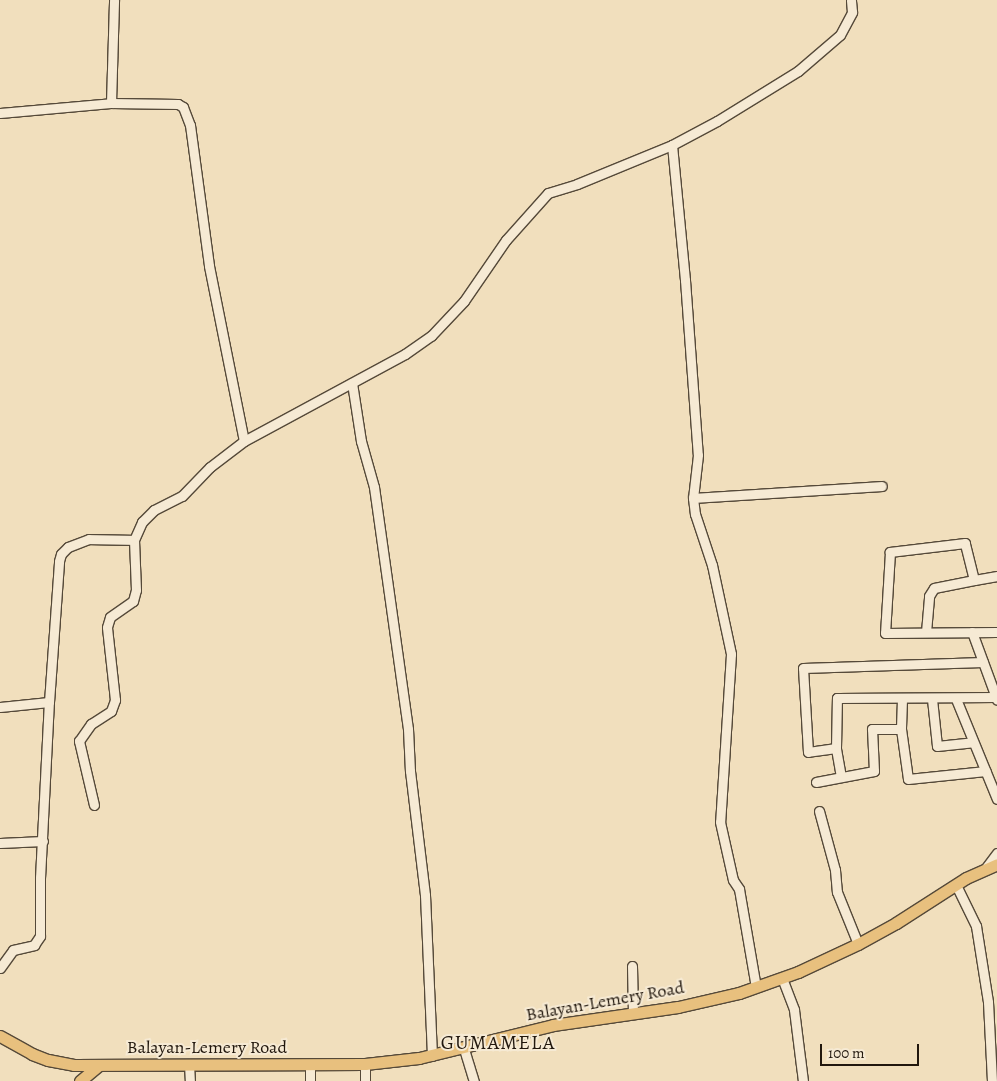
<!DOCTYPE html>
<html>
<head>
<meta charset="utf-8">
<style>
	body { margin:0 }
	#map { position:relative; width:997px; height:1081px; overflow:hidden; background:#f1dfbd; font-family:Alegreya,serif }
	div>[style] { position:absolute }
	.roads { filter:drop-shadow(1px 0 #554939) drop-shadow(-1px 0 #554939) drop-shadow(0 1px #554939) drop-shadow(0 -1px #554939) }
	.minor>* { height:9px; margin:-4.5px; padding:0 4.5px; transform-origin:4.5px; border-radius:4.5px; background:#f6ead4 }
	.major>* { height:11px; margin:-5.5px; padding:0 5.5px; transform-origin:5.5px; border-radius:5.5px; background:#e8c07e }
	span { translate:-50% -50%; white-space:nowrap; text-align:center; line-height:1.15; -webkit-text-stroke:4px #f6ead4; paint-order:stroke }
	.street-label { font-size:18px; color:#21170d }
	.quarter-label { font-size:20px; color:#21170d; letter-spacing:1px }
	.scale { position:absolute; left:820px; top:1044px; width:99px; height:22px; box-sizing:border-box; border:2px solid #21170d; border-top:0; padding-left:6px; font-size:15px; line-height:18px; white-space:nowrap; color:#21170d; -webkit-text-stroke:4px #f6ead4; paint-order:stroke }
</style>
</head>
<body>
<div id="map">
	<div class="roads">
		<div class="minor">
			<i style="left:111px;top:103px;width:103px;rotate:-88.3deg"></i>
			<i style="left:0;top:113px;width:111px;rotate:-5.1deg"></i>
			<i style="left:111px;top:103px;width:67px;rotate:0.9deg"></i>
			<i style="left:178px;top:104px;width:6px;rotate:31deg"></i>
			<i style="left:183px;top:107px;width:19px;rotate:69deg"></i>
			<i style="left:190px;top:125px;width:142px;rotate:82.3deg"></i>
			<i style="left:209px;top:266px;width:178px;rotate:78.7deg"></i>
			<i style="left:672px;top:145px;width:136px;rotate:84.5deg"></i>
			<i style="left:685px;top:280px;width:175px;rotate:85.8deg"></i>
			<i style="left:698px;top:455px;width:43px;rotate:96.6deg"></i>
			<i style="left:693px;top:498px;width:16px;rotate:83deg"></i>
			<i style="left:695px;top:514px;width:54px;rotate:71.6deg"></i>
			<i style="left:712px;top:565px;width:91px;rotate:77.9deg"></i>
			<i style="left:731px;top:654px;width:168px;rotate:93.7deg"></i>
			<i style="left:720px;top:822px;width:59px;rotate:77.4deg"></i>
			<i style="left:733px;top:880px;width:11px;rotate:56deg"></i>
			<i style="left:739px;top:889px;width:99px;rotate:80.2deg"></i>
			<i style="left:352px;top:383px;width:59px;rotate:81.2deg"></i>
			<i style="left:361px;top:441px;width:48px;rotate:74.2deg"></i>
			<i style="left:374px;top:487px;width:244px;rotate:82deg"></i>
			<i style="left:408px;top:729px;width:42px;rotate:87.3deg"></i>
			<i style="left:410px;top:771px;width:125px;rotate:83.1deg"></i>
			<i style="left:425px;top:895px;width:161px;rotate:87.5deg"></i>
			<i style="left:693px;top:498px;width:189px;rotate:-3.6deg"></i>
			<i style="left:997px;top:576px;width:23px;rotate:170deg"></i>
			<i style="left:974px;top:580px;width:38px;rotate:-104deg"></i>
			<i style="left:965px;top:543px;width:76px;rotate:173.2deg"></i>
			<i style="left:890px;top:552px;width:81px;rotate:93.5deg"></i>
			<i style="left:885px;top:633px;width:112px;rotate:-0.5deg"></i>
			<i style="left:926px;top:632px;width:36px;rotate:-85deg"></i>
			<i style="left:929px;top:596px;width:9px;rotate:-58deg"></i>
			<i style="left:934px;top:588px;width:41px;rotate:-11.3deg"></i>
			<i style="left:972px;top:632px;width:72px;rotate:69.8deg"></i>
			<i style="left:902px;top:699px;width:30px;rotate:92deg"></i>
			<i style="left:901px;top:729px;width:50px;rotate:82deg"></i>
			<i style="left:908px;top:779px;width:78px;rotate:-5.9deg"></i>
			<i style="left:932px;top:699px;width:47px;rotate:83.9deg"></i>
			<i style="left:937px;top:746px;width:36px;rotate:-6deg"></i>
			<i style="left:956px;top:699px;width:108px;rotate:67.7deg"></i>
			<i style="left:0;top:707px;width:49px;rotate:-5.8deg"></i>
			<i style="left:836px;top:748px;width:28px;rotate:172deg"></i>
			<i style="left:808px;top:752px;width:84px;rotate:-93.4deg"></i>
			<i style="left:803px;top:668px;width:180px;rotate:-1.9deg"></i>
			<i style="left:841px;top:777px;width:29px;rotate:-100deg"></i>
			<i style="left:836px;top:748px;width:50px;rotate:-88.9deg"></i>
			<i style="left:837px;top:698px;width:159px;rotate:-0.4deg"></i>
			<i style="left:816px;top:782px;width:59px;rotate:-10.7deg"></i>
			<i style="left:874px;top:771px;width:42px;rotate:-92.7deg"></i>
			<i style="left:872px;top:729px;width:29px"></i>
			<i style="left:94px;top:805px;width:66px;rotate:-103.2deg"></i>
			<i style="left:79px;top:741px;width:21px;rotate:-55deg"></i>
			<i style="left:91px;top:724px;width:24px;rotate:-33deg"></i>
			<i style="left:111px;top:711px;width:12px;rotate:-70deg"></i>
			<i style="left:115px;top:700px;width:73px;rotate:-96.3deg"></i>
			<i style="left:107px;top:627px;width:10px;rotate:-73deg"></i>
			<i style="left:110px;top:617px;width:28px;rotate:-35deg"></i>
			<i style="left:133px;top:601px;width:11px;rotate:-75deg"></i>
			<i style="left:136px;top:590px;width:50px;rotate:-92.3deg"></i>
			<i style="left:134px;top:540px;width:20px;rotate:-66deg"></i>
			<i style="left:142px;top:522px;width:17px;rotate:-45deg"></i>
			<i style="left:154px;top:510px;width:31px;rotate:-27deg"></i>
			<i style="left:182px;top:496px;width:40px;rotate:-46deg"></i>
			<i style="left:210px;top:467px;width:43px;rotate:-37.4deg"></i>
			<i style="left:244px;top:441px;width:183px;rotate:-28.4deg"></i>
			<i style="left:405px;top:354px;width:32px;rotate:-35deg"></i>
			<i style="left:431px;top:336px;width:48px;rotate:-46.7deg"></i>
			<i style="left:464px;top:301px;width:74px;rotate:-55.5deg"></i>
			<i style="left:506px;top:240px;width:63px;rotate:-48.2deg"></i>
			<i style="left:548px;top:193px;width:30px;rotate:-17deg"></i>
			<i style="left:577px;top:184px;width:103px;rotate:-22.3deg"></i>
			<i style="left:672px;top:145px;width:51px;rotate:-28.1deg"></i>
			<i style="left:717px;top:121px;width:95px;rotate:-31.7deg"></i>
			<i style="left:798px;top:71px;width:55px;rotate:-40.6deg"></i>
			<i style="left:840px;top:35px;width:26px;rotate:-62deg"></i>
			<i style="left:852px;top:12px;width:12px;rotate:-95deg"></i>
			<i style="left:819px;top:811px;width:61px;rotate:74.8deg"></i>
			<i style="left:835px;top:870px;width:22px;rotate:85deg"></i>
			<i style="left:837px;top:892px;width:56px;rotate:68deg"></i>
			<i style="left:0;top:843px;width:43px;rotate:-2.7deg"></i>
			<i style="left:985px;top:869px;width:20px;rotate:-53deg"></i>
			<i style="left:956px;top:885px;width:46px;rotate:64deg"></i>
			<i style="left:976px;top:926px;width:77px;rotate:81deg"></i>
			<i style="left:988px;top:1002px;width:79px;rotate:87.1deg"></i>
			<i style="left:632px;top:966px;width:47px;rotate:88.8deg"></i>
			<i style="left:0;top:968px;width:22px;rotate:-54deg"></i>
			<i style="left:13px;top:950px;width:22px;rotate:-13deg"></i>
			<i style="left:34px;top:945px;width:11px;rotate:-56deg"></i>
			<i style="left:40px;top:936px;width:58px;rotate:-90deg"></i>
			<i style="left:40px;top:878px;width:176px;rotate:-87.1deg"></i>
			<i style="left:49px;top:702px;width:141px;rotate:-85.9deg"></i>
			<i style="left:59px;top:561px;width:7px;rotate:-74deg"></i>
			<i style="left:61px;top:554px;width:10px;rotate:-45deg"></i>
			<i style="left:68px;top:547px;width:22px;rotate:-21deg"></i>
			<i style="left:89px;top:539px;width:45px;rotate:1.3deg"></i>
			<i style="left:782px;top:978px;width:34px;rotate:69deg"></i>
			<i style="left:794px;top:1010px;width:72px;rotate:82.8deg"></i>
			<i style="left:464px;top:1049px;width:34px;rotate:73deg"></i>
			<i style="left:189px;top:1064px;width:17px;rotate:87deg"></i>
			<i style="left:365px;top:1064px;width:17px;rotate:90deg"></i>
			<i style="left:310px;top:1081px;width:16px;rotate:-90deg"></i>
		</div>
		<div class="major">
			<i style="left:0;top:1036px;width:37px;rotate:29deg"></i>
			<i style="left:32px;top:1054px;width:17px;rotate:21deg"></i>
			<i style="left:48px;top:1060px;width:26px;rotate:11deg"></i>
			<i style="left:74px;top:1065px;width:291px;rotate:-0.2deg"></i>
			<i style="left:365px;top:1064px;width:54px;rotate:-6.3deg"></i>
			<i style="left:419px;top:1058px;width:138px;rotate:-13.8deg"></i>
			<i style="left:553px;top:1025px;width:126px;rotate:-8.2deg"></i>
			<i style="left:678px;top:1007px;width:63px;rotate:-12.9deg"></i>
			<i style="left:739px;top:993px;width:63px;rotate:-19.6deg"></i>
			<i style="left:798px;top:972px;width:66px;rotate:-25deg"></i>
			<i style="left:858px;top:944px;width:43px;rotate:-28.9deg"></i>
			<i style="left:896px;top:923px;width:83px;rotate:-32.7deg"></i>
			<i style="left:966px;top:878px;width:34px;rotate:-24deg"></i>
			<i style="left:80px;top:1081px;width:25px;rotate:-40deg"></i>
		</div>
	</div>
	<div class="street-label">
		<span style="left:605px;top:1001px;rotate:-10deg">Balayan-Lemery Road</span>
		<span style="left:207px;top:1047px">Balayan-Lemery Road</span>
	</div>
	<div class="quarter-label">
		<span style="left:498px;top:1042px">GUMAMELA</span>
	</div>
	<div class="scale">100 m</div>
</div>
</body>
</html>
